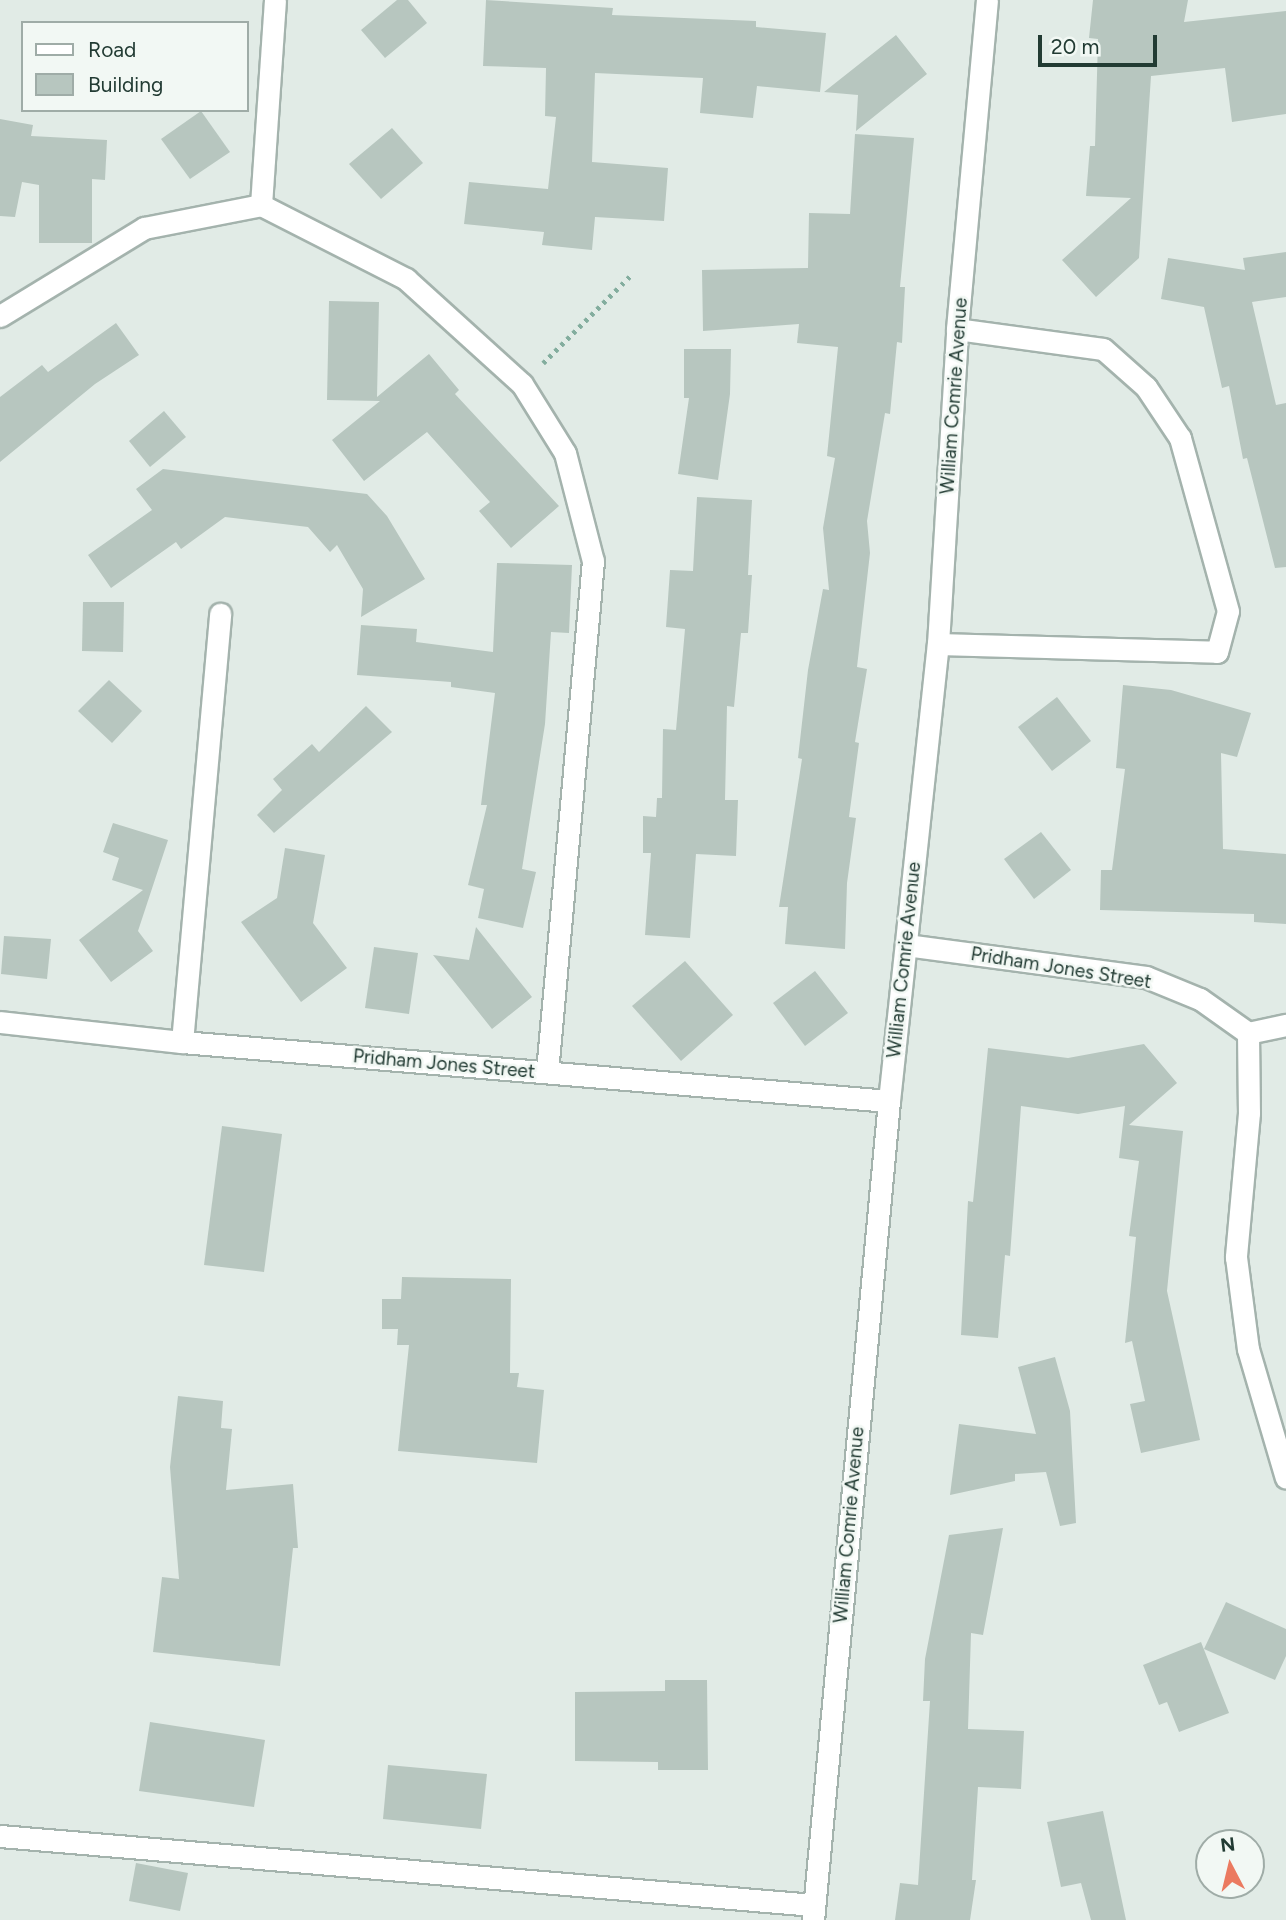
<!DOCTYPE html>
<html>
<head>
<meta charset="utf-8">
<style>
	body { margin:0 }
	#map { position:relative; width:1286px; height:1920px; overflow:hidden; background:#e1ebe6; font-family:Figtree,sans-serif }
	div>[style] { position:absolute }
	.building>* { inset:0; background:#b7c6bf }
	.path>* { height:4.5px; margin-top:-2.25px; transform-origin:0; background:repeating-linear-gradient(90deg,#83ad9e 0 3.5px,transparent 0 8.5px) }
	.roads { filter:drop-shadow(2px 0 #a4b3ad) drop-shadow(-2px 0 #a4b3ad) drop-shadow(0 2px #a4b3ad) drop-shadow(0 -2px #a4b3ad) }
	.street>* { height:21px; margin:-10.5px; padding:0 10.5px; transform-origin:10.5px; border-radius:10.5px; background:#fff }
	span { translate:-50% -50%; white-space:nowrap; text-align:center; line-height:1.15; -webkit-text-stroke:5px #f2f8f4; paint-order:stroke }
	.street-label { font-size:19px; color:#223b33 }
	.legend { position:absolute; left:21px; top:21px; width:228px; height:91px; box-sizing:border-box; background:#f2f8f4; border:2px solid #9faca7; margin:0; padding:9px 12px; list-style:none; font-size:21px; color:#223b33 }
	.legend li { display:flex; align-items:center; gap:14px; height:35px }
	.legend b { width:35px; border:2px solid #9faca7 }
	.north { position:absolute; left:1195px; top:1829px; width:70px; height:70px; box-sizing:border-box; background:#f2f8f4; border:2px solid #9faca7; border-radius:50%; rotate:353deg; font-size:19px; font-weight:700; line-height:28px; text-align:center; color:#223b33 }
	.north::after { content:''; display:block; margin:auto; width:24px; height:32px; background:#eb7a60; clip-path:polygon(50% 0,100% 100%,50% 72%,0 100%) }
	.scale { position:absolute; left:1038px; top:35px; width:119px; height:32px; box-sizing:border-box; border:4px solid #223b33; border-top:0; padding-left:9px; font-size:21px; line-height:24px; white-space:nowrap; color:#223b33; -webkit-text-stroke:5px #f2f8f4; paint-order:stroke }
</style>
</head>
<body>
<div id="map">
	<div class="building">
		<i style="clip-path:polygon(397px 0,408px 0,427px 23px,385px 58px,361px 30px)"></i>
		<i style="clip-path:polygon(486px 0,613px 8px,612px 15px,756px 21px,756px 27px,826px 33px,820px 92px,757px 86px,753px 118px,700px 113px,703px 78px,595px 73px,592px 162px,668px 168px,664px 221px,595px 217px,592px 250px,542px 245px,544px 232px,464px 224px,469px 182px,548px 189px,556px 117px,545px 116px,546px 68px,483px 66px)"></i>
		<i style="clip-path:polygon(1093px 0,1188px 0,1184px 22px,1286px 11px,1286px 114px,1232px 122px,1225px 68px,1151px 76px,1139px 258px,1096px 297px,1062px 260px,1131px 198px,1086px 196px,1090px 146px,1095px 146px,1098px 39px,1089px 38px)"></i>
		<i style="clip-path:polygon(896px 35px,927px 74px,856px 131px,858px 95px,824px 92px)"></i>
		<i style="clip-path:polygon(201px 111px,230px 152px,190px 179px,161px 139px)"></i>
		<i style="clip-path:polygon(0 119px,33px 125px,31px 136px,107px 140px,105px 180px,92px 179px,92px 243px,39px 243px,39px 185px,22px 182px,15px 217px,0 216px)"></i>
		<i style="clip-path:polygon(392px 128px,423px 163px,381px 199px,349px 164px)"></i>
		<i style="clip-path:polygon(855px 134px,914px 138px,900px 287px,905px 287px,902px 343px,897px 342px,890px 414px,885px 413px,867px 521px,870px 553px,857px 667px,867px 669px,855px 742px,859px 743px,849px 817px,856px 818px,847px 883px,845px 949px,785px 944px,788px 907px,779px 907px,802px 759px,798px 758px,808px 670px,823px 589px,829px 590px,823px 528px,835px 458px,827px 456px,838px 347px,797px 343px,799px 324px,703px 331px,702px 270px,808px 268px,809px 213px,850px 214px)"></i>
		<i style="clip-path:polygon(1286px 252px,1286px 297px,1252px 302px,1276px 405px,1286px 403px,1286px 567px,1275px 568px,1247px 458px,1243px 459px,1229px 386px,1222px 388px,1204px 307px,1161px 299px,1168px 258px,1245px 270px,1243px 258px)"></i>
		<i style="clip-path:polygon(329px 301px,379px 302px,377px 397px,429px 354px,459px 390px,455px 394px,559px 506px,511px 548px,479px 511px,490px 502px,427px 432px,364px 481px,332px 440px,380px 401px,327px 400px)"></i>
		<i style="clip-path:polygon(116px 323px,139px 355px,95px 384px,0 462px,0 397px,42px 365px,48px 372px)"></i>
		<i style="clip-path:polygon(684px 349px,731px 349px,730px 394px,718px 480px,678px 474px,689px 398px,684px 398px)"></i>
		<i style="clip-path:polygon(164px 411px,186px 437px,150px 467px,129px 441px)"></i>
		<i style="clip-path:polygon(163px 469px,367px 494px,387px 516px,425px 579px,361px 617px,363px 589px,337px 545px,330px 552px,308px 527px,225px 517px,181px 549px,176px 542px,111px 588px,88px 555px,152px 510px,136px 489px)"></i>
		<i style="clip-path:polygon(697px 497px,752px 500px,748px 575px,752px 575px,748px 633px,741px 633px,734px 707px,727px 706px,725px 800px,738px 800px,736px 856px,696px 854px,690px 938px,645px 935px,651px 853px,643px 853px,643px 816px,656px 817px,657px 798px,662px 798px,663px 729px,676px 730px,685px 629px,666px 627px,670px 570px,693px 571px)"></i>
		<i style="clip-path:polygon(497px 563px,572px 565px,569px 633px,551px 632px,545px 724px,522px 869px,536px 872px,523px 928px,478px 918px,484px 889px,468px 885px,487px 805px,481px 805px,495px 693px,451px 687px,451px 682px,357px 675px,361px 625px,417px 629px,416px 642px,493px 652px)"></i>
		<i style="clip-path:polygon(83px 602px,124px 602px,123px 652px,82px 651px)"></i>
		<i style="clip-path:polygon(109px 680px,142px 711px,112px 743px,78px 711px)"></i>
		<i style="clip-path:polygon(1123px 685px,1171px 690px,1251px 713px,1237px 757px,1221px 753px,1223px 849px,1286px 854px,1286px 924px,1254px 922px,1254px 914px,1100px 910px,1101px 870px,1112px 870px,1125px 769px,1116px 768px)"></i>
		<i style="clip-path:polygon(1057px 697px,1091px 741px,1052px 771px,1018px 727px)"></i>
		<i style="clip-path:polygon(366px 706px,392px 732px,274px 833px,257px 815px,282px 790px,273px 779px,312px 744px,319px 752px)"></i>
		<i style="clip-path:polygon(113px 823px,168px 840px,138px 931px,153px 951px,111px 982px,79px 940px,143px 890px,112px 880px,119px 858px,103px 852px)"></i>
		<i style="clip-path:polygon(1041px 832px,1071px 870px,1034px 899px,1004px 859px)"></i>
		<i style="clip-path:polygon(285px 848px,325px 855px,313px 923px,347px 968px,301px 1002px,241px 922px,277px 898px)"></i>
		<i style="clip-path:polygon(476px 927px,532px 997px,492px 1029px,433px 955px,469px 960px)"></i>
		<i style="clip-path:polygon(4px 936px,51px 939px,47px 979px,1px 974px)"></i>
		<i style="clip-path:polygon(374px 947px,418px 953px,409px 1014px,365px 1008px)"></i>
		<i style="clip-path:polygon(685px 961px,733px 1015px,681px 1061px,632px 1006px)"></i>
		<i style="clip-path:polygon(815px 971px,848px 1013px,805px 1046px,773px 1003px)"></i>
		<i style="clip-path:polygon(1144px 1044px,1177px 1083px,1129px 1125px,1183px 1131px,1167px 1291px,1200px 1440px,1141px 1453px,1130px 1404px,1145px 1401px,1132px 1341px,1125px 1343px,1136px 1237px,1129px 1236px,1139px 1161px,1119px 1158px,1125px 1106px,1078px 1114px,1021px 1106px,1010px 1256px,1005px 1255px,998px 1338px,961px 1335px,968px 1201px,973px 1202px,988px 1048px,1068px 1058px)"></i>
		<i style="clip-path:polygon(222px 1126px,282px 1134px,264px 1272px,204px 1265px)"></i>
		<i style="clip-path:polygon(402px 1277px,511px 1279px,510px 1373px,519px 1373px,517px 1387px,544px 1390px,537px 1463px,398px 1451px,409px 1345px,397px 1345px,398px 1329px,382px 1329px,382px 1299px,401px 1299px)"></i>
		<i style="clip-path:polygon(1055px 1357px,1070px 1411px,1076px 1523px,1060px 1526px,1046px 1472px,1015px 1474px,1015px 1481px,950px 1495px,959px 1424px,1036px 1434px,1018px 1367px)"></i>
		<i style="clip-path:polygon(178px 1396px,223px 1401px,221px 1428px,232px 1429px,226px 1490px,293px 1484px,298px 1548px,293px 1548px,280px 1666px,153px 1652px,162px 1577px,179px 1579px,170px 1467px)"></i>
		<i style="clip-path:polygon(1003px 1528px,983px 1635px,971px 1633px,968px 1729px,1024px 1731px,1021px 1789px,978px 1787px,972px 1880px,976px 1880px,970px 1920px,895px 1920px,900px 1883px,918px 1885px,930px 1701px,923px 1701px,925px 1659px,949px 1535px)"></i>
		<i style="clip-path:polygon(1226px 1602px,1286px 1629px,1286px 1656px,1275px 1680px,1204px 1649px)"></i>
		<i style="clip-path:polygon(1201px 1642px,1229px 1713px,1179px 1732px,1167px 1702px,1159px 1705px,1143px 1665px)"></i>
		<i style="clip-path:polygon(665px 1680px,707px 1680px,708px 1770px,658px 1770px,658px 1762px,575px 1761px,575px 1692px,665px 1691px)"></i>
		<i style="clip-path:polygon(150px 1722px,265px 1740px,254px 1807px,139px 1791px)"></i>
		<i style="clip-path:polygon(388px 1765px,487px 1774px,481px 1829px,383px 1819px)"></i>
		<i style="clip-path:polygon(1103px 1811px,1126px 1920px,1091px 1920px,1081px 1883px,1061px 1887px,1047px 1822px)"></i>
		<i style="clip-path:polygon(136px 1863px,188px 1873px,180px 1911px,129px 1901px)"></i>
	</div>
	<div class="path">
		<i style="left:543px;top:363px;width:123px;rotate:-45deg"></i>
	</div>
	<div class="roads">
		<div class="street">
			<i style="left:261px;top:205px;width:205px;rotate:-86.1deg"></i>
			<i style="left:0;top:316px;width:169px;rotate:-31.4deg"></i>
			<i style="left:144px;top:228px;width:119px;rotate:-11.1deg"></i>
			<i style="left:261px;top:205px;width:163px;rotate:27deg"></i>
			<i style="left:406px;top:279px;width:156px;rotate:42.2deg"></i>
			<i style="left:522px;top:384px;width:81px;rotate:58.1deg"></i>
			<i style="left:565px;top:453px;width:112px;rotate:75.5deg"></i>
			<i style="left:593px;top:561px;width:513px;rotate:95.14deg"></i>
			<i style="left:938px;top:644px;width:279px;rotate:1.6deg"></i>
			<i style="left:1217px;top:652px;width:42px;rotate:-75deg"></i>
			<i style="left:1228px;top:611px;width:180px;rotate:-105.5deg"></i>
			<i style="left:1180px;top:438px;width:61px;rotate:-123.7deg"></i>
			<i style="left:1146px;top:387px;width:57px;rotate:-138.5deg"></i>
			<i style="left:1103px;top:349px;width:147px;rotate:-172.2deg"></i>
			<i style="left:906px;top:945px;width:242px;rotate:7.6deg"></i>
			<i style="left:1146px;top:977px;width:58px;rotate:22.2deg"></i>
			<i style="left:1200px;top:999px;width:59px;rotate:35.3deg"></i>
			<i style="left:1248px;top:1033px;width:39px;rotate:-12deg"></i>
			<i style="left:0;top:1022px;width:183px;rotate:6.3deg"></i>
			<i style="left:182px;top:1042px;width:709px;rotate:4.77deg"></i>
			<i style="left:1248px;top:1033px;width:80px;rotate:89.3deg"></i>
			<i style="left:1249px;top:1113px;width:145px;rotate:95.2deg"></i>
			<i style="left:1236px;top:1257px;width:93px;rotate:82.6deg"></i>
			<i style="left:1248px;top:1349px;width:134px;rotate:73.6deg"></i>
			<i style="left:182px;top:1042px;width:430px;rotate:-84.9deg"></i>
			<i style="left:0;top:1836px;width:816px;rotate:4.85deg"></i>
			<i style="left:813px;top:1920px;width:823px;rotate:-84.7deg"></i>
			<i style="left:889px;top:1101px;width:460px;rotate:-83.9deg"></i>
			<i style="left:938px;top:644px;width:316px;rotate:-86.5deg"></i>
			<i style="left:957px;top:329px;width:330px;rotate:-84.8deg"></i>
		</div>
	</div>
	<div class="street-label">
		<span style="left:954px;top:396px;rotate:-86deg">William Comrie Avenue</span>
		<span style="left:904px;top:960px;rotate:-84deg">William Comrie Avenue</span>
		<span style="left:1061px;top:968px;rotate:9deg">Pridham Jones Street</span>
		<span style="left:444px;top:1064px;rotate:5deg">Pridham Jones Street</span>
		<span style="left:849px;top:1525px;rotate:-85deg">William Comrie Avenue</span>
	</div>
	<ul class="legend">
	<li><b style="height:9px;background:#fff"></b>Road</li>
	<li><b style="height:19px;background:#b7c6bf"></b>Building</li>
	</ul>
	<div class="north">N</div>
	<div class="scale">20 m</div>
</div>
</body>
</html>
